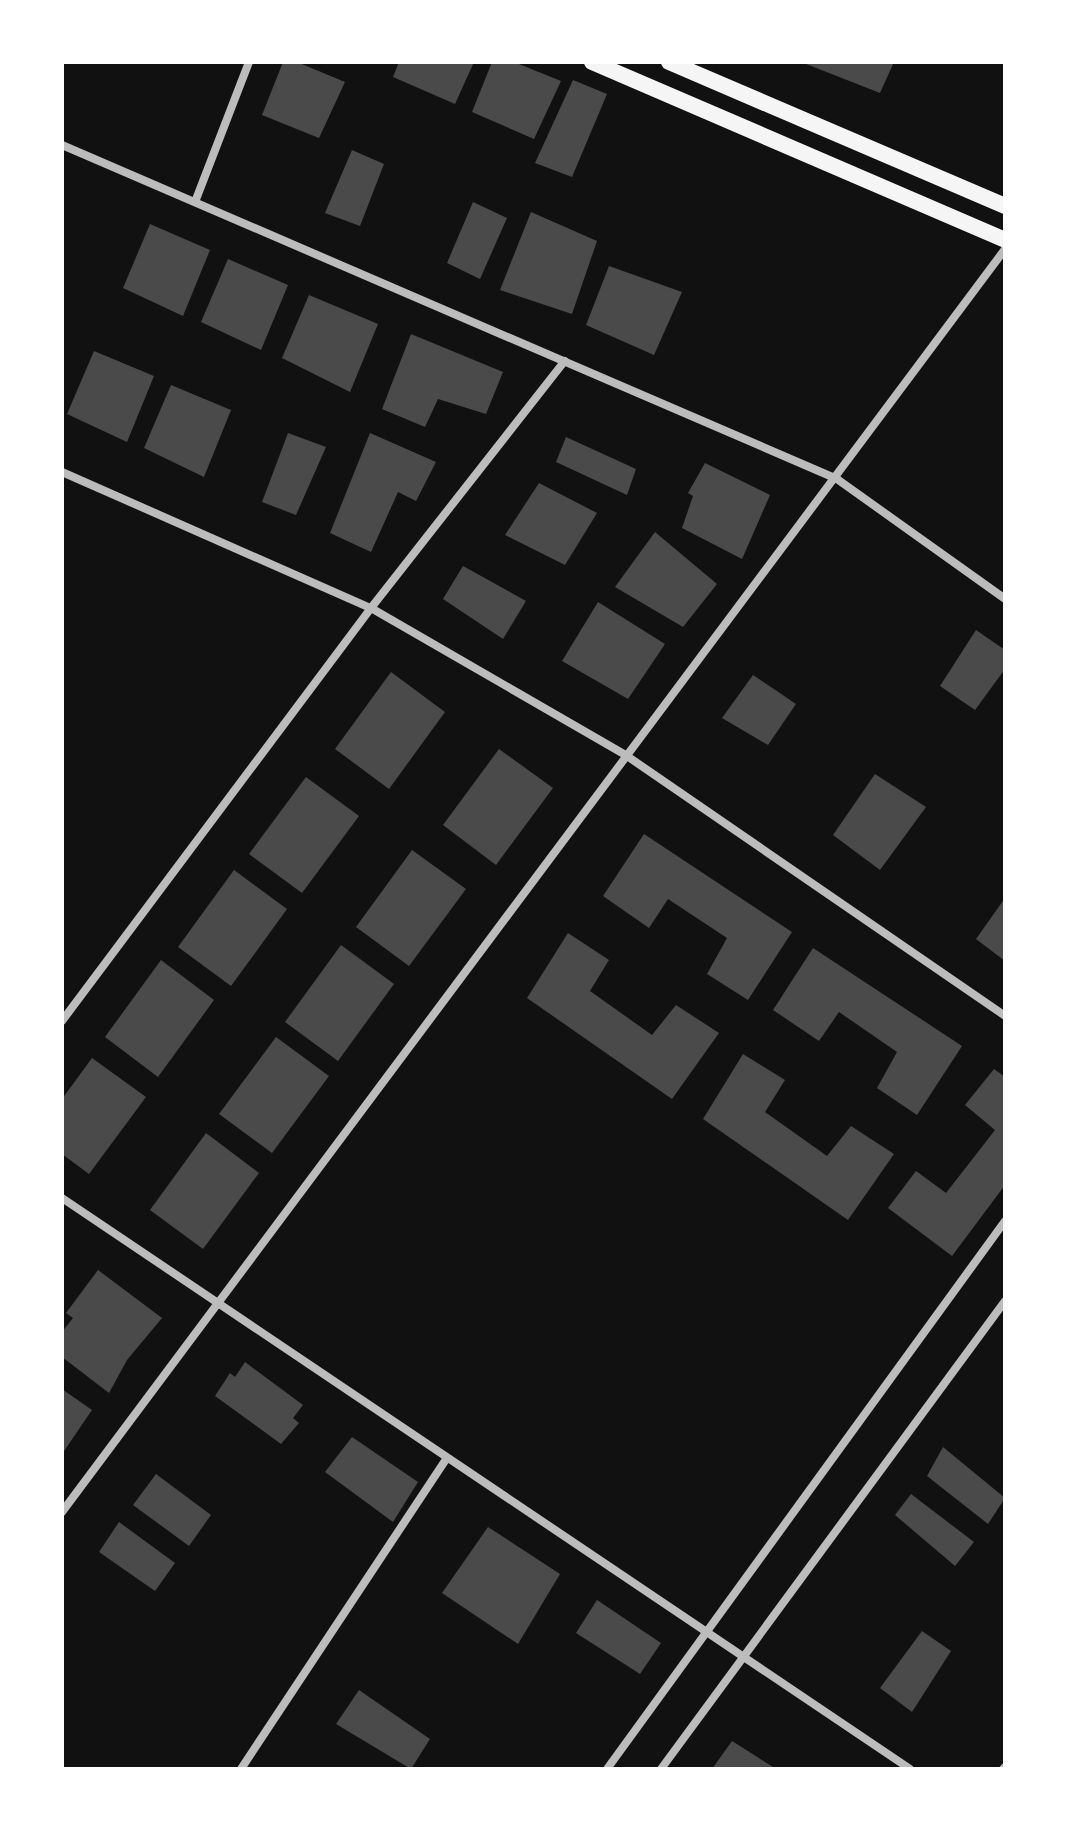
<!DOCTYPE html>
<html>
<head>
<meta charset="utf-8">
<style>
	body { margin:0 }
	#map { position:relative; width:1067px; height:1831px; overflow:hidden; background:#111; font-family:"Golos Text",sans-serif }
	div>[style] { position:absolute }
	.building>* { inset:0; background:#4a4a4a }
	.minor>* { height:8px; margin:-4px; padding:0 4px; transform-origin:4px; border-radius:4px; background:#bcbcbc }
	.secondary>* { height:16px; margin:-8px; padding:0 8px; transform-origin:8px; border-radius:8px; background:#f5f5f5 }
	span { translate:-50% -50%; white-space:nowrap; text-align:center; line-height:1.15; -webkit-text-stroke:6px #fff; paint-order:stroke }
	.frame { position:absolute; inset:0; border:64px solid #fff; pointer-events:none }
</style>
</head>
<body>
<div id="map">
	<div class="building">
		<i style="clip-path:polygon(283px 62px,297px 62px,345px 82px,319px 138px,262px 115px)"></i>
		<i style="clip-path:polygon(399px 62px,474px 62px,455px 104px,393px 77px)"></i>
		<i style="clip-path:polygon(492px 62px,514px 62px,561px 81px,534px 139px,472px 112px)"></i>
		<i style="clip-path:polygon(801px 62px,894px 62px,880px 93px)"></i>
		<i style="clip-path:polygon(573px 80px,607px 94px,572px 177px,535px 163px)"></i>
		<i style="clip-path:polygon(352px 150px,384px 164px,360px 226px,325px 213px)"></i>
		<i style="clip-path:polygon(473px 202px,507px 218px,480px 279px,447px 263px)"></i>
		<i style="clip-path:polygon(531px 212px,597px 241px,572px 314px,500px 290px)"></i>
		<i style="clip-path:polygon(150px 224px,210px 250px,183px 316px,123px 288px)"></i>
		<i style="clip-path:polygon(228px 259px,288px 285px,261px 350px,201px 322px)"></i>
		<i style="clip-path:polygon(609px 266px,682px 292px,654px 355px,586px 325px)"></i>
		<i style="clip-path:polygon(309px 295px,378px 324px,350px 392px,282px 358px)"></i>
		<i style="clip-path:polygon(411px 334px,503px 372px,486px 414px,438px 399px,425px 427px,382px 409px)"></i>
		<i style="clip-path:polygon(94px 351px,154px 376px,127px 442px,67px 414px)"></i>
		<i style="clip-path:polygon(171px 385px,231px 410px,204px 477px,144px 448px)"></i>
		<i style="clip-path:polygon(288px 433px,326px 447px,296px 515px,262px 502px)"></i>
		<i style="clip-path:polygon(370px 433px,436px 462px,416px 501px,398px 492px,371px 552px,330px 533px)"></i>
		<i style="clip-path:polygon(566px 437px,636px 469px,627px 495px,556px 462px)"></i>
		<i style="clip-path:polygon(705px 463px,770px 495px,742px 559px,682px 528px,693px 496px,688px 493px)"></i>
		<i style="clip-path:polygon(539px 483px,597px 513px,565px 565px,505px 535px)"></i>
		<i style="clip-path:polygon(655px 532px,717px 584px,683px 627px,615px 587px)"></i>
		<i style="clip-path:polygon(463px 566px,526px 601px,503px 639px,443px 599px)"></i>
		<i style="clip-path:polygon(598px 602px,665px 644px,628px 699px,562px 661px)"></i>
		<i style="clip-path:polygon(976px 630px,1005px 650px,1005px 669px,975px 710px,940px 686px)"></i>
		<i style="clip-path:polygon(391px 672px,445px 712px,389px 789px,335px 749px)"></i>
		<i style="clip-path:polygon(753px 675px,796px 704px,768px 745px,722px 718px)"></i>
		<i style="clip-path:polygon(499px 749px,553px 788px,496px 865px,443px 825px)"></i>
		<i style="clip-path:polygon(875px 774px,926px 807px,880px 870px,833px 835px)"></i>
		<i style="clip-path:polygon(306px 777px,359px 816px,302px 893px,249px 854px)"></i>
		<i style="clip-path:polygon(644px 834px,792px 932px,748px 1000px,707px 974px,727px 938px,668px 899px,649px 928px,603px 896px)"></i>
		<i style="clip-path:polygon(412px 850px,466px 889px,409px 966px,356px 927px)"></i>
		<i style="clip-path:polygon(234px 870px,287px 909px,231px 986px,178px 947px)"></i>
		<i style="clip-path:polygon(1005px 898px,1005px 961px,976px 939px)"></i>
		<i style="clip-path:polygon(568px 933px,609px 960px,590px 991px,652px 1035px,676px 1005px,719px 1033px,672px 1099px,527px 998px)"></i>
		<i style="clip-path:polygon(341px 945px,394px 984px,338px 1061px,285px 1022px)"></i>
		<i style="clip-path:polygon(813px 948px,962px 1046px,917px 1115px,877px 1088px,897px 1052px,839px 1012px,819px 1041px,773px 1010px)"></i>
		<i style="clip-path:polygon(161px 960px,214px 1000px,158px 1077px,105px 1037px)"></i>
		<i style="clip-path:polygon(276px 1037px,329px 1076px,272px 1153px,219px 1114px)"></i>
		<i style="clip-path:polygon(743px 1054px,785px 1080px,765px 1112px,827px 1156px,851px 1126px,894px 1154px,848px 1220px,703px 1119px)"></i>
		<i style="clip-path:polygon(92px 1058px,146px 1097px,89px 1174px,62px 1154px,62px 1099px)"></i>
		<i style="clip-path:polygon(994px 1069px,1005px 1077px,1005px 1185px,952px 1256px,888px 1208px,916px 1171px,946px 1193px,995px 1130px,965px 1105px)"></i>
		<i style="clip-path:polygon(206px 1133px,259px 1173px,203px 1249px,150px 1210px)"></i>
		<i style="clip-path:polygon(98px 1270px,162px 1318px,127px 1360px,109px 1393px,62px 1357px,62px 1332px,73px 1318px,66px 1313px)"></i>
		<i style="clip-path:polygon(245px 1362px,303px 1405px,293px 1418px,299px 1423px,281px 1444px,215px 1396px,230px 1373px,235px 1377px)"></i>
		<i style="clip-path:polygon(62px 1389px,92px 1410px,62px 1454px)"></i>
		<i style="clip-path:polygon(352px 1437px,418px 1482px,393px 1522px,325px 1472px)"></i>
		<i style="clip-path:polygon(943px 1447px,1005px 1498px,988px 1524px,927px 1476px)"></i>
		<i style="clip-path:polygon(156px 1474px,211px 1515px,189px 1546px,133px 1505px)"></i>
		<i style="clip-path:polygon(911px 1494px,974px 1542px,955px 1566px,895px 1515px)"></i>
		<i style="clip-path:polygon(119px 1522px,175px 1563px,155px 1591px,99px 1552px)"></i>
		<i style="clip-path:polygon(488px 1527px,560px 1574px,518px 1644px,442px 1593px)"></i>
		<i style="clip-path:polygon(597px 1600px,661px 1643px,640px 1674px,576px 1633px)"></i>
		<i style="clip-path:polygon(922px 1631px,951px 1651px,912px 1712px,880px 1688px)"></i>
		<i style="clip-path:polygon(359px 1690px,430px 1739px,411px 1769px,336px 1724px)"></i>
		<i style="clip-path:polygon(732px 1741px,776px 1769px,712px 1769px)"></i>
	</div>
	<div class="minor">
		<i style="left:62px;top:145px;width:844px;rotate:23.31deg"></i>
		<i style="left:837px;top:479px;width:206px;rotate:35.5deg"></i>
		<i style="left:195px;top:202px;width:150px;rotate:-68.9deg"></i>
		<i style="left:62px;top:472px;width:338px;rotate:23.8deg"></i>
		<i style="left:371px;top:608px;width:296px;rotate:30deg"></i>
		<i style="left:627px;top:756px;width:459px;rotate:34.5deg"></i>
		<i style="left:62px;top:1021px;width:516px;rotate:-53.2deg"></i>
		<i style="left:371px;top:608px;width:314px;rotate:-51.9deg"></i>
		<i style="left:62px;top:1198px;width:1022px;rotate:33.95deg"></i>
		<i style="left:62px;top:1512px;width:1576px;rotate:-53.25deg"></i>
		<i style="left:241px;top:1769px;width:373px;rotate:-56.5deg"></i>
		<i style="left:607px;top:1769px;width:677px;rotate:-54.01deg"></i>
		<i style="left:661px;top:1769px;width:581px;rotate:-53.68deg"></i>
		<i style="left:1003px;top:1769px;width:3px;rotate:-45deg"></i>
	</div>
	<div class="secondary">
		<i style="left:592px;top:62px;width:450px;rotate:23.3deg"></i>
		<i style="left:669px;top:62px;width:366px;rotate:23.2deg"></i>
	</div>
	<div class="frame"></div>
</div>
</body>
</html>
